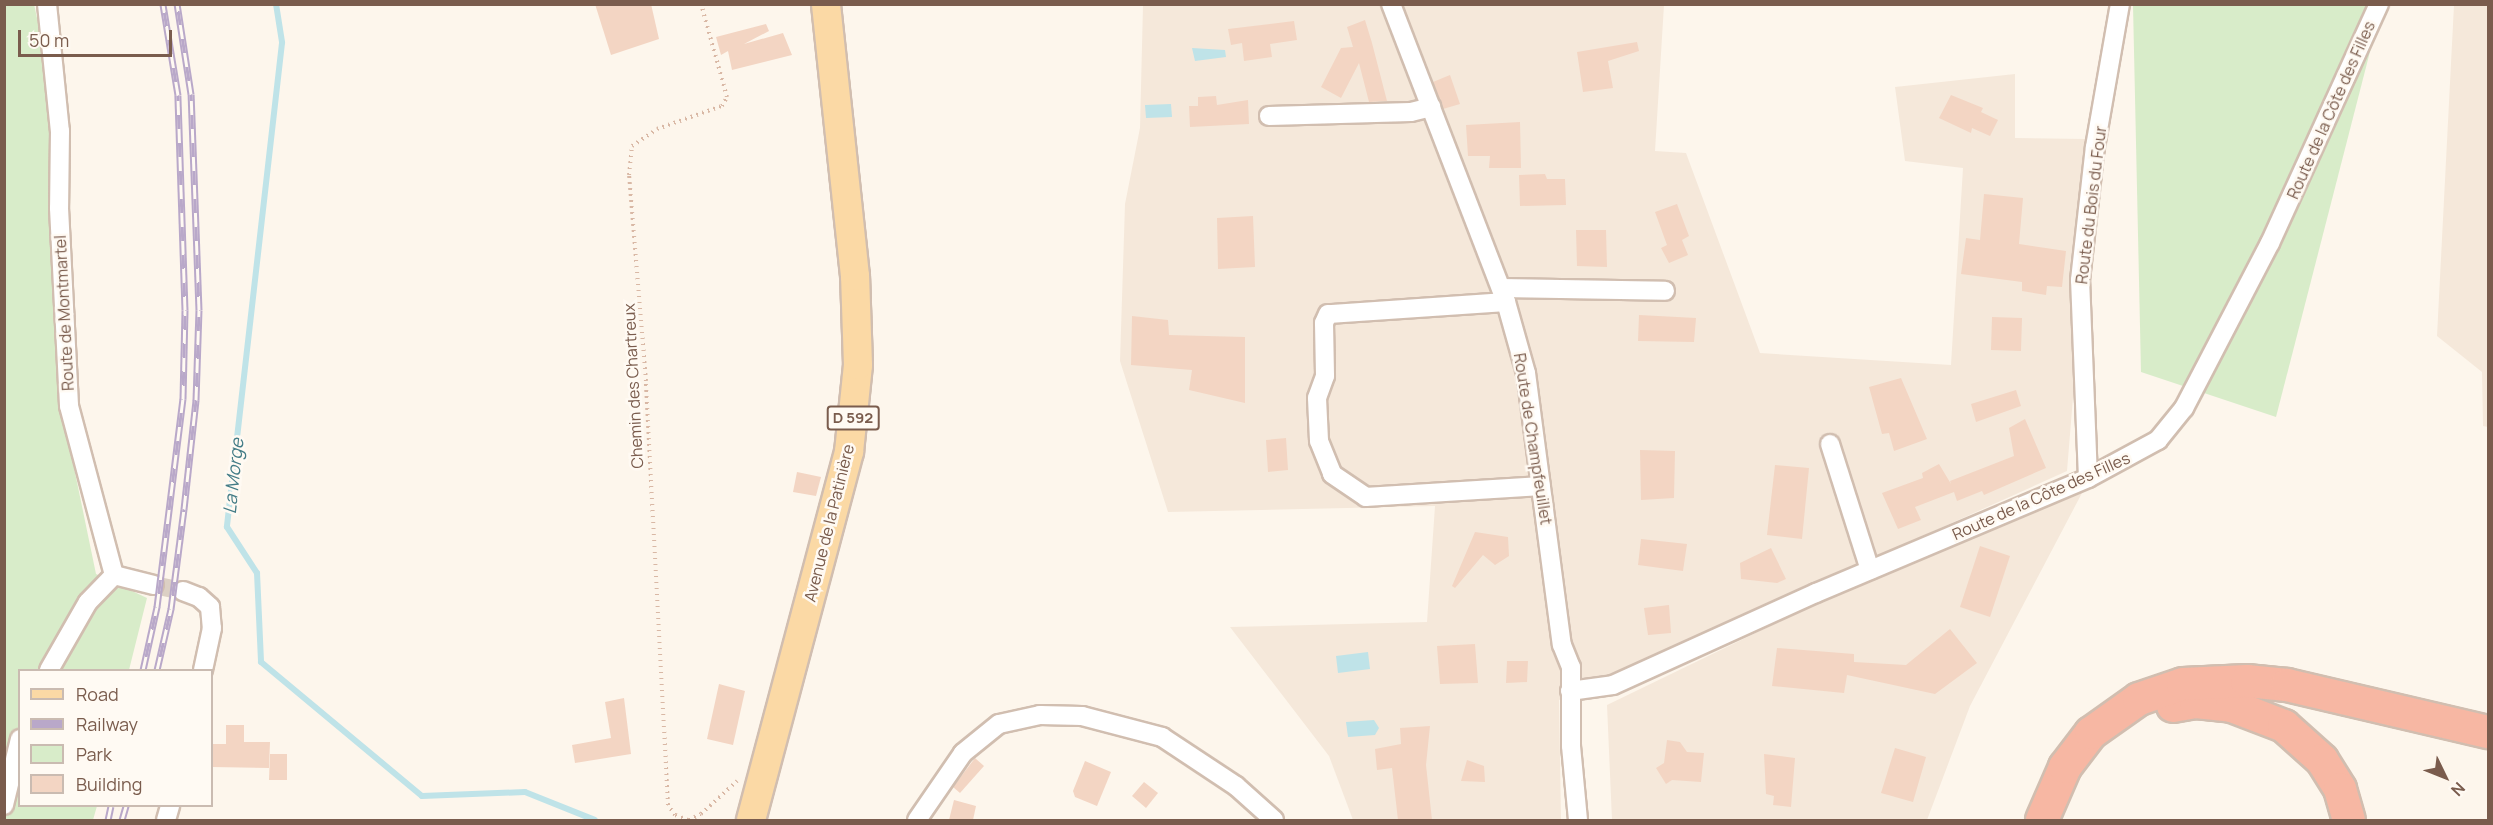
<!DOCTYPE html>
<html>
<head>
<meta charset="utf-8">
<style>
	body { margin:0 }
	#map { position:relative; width:2493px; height:825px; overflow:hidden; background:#fdf6ec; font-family:Manrope,sans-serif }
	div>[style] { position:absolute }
	.residential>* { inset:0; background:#f5e8da }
	.green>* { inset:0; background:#d8ecc9 }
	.water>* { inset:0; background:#bfe3e8 }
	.stream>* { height:6px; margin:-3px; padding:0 3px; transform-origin:3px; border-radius:3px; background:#bfe3e8 }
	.building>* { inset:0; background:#f3d5c3 }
	.minor-tunnel>* { height:18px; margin-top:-9px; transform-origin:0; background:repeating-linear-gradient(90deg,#dcd0c4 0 18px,transparent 0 27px) }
	.path>* { height:4px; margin-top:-2px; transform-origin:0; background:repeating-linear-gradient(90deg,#d9b8a5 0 1.5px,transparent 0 6px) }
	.roads { filter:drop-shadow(2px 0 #d1beb0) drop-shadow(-2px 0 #d1beb0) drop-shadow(0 2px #d1beb0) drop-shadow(0 -2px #d1beb0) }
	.minor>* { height:18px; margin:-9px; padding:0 9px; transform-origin:9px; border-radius:9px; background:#fff }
	.primary>* { height:28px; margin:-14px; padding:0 14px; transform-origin:14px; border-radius:14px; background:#fbd9a5 }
	.motorway>* { height:32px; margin:-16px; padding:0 16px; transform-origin:16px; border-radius:16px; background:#f7b7a3 }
	.rail>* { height:7px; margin-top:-3.5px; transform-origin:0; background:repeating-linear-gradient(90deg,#fffaf3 0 14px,#b9a8c9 0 28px); box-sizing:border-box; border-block:2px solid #b9a8c9 }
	span { translate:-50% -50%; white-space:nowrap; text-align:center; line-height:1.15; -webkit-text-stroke:5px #fffaf3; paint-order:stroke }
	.shield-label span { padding:2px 4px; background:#fffaf3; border:2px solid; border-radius:4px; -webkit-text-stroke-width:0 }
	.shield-label { font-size:15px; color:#7a5c4d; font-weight:700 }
	.street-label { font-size:16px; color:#7a5c4d }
	.water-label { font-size:18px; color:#437c86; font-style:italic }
	.frame { position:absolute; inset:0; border:6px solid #7a5c4d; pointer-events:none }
	.legend { position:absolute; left:18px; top:669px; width:195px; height:138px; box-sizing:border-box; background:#fffaf3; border:2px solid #cabbb1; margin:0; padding:8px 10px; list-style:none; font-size:18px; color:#7a5c4d }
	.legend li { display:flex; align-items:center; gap:12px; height:30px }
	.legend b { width:30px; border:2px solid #cabbb1 }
	.north { position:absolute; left:2415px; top:747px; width:60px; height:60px; -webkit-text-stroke:4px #fffaf3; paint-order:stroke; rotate:133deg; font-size:16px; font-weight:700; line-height:24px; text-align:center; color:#7a5c4d }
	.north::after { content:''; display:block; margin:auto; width:21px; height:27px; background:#7a5c4d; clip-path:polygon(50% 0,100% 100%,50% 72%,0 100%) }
	.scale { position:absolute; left:18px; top:30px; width:154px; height:27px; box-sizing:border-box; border:3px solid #7a5c4d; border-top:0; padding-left:8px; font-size:18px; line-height:21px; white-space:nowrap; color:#7a5c4d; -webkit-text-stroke:4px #fffaf3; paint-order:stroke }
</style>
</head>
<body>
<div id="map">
	<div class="residential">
		<i style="clip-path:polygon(1143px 5px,1664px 5px,1655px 151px,1686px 153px,1760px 353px,1951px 365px,1963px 168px,1905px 161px,1895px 87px,2015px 74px,2015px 138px,2086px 139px,2079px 213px,2075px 373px,2067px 471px,1559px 700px,1561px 820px,1353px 820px,1329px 756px,1230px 627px,1427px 622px,1435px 506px,1168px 512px,1120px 361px,1125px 204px,1140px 128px)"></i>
		<i style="clip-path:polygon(2454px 5px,2488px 5px,2488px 427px,2483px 426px,2482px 372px,2437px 336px)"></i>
		<i style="clip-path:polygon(2082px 493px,1970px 706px,1927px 820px,1612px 820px,1607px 705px,1863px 581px)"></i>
	</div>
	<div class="green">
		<i style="clip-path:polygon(34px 4px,59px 120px,66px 429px,96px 574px,147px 598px,129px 670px,20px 670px,20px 806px,97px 806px,93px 820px,5px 820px,4px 5px)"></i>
		<i style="clip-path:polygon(2133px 5px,2382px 5px,2276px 417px,2141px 372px)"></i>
	</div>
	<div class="water">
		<i style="clip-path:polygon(1192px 48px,1225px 50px,1226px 57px,1195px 61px)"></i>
		<i style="clip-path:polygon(1171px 104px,1172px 117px,1146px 118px,1145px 105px)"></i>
		<i style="clip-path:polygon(1368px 652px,1370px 669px,1338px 673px,1336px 656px)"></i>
		<i style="clip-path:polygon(1374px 720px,1379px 728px,1375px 735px,1348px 737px,1346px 722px)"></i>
	</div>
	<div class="stream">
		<i style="left:276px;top:4px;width:39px;rotate:81deg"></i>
		<i style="left:282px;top:43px;width:487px;rotate:96.5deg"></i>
		<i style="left:227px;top:527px;width:55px;rotate:56.9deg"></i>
		<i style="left:257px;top:573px;width:89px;rotate:87.4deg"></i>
		<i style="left:261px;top:662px;width:209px;rotate:39.8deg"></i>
		<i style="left:422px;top:796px;width:103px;rotate:-2.2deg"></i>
		<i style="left:525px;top:792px;width:75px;rotate:21.8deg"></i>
	</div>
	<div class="building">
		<i style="clip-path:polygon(595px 4px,651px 4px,659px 39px,611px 55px)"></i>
		<i style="clip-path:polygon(1365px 20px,1372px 43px,1387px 101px,1369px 102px,1359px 63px,1341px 98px,1321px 87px,1341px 48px,1353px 47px,1347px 27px)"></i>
		<i style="clip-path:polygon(1294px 21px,1297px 40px,1270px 44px,1272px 57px,1244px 61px,1242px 43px,1231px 45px,1228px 29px)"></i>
		<i style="clip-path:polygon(766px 24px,769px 31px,744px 44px,783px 33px,792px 55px,732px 70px,728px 51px,721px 55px,716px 37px)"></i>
		<i style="clip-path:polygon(1637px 42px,1639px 51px,1608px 61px,1613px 88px,1583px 92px,1577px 52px)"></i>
		<i style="clip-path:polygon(1450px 75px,1460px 104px,1443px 109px,1433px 82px)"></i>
		<i style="clip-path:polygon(1951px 95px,1983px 108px,1981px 112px,1998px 120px,1990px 136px,1972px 128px,1971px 133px,1939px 118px)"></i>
		<i style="clip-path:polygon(1216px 96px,1217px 105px,1248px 100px,1249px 124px,1190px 127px,1189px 106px,1198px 106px,1198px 97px)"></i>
		<i style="clip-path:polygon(1520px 122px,1521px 168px,1489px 168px,1490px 156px,1468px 156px,1466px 125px)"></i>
		<i style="clip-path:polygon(1545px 174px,1547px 179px,1565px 179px,1566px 205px,1520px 206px,1519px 175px)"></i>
		<i style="clip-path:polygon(1984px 194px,2023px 198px,2019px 244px,2066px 251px,2062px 287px,2047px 286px,2046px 295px,2022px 291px,2022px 282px,1961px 274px,1966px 238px,1980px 240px)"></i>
		<i style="clip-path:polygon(1677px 204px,1689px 236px,1682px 240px,1688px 255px,1669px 263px,1661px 248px,1667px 245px,1655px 212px)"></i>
		<i style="clip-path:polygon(1253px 216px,1255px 267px,1218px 269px,1217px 218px)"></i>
		<i style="clip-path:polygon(1576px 230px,1606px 230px,1607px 267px,1577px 266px)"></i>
		<i style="clip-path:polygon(1639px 315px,1696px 318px,1694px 342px,1638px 341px)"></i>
		<i style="clip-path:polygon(1132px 316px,1168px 320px,1169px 335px,1245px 337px,1245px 403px,1189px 390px,1192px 370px,1131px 365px)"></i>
		<i style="clip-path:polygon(1992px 317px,2022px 318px,2021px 351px,1991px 350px)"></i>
		<i style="clip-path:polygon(1901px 378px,1927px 439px,1894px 451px,1889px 433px,1882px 434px,1869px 387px)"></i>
		<i style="clip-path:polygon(2016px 390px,2021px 406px,1976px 422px,1971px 404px)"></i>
		<i style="clip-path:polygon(2025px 419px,2046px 468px,1984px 495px,1982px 491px,1957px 501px,1954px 492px,1915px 507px,1921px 520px,1898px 529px,1882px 493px,1923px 478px,1922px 473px,1939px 464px,1951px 484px,1950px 481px,2014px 456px,2009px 428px)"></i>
		<i style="clip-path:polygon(1286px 438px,1288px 470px,1268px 472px,1266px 440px)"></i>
		<i style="clip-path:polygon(1640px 450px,1675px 451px,1674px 498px,1641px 500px)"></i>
		<i style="clip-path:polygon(1775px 465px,1809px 468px,1802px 539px,1767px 535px)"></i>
		<i style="clip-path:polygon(797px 472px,821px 477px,816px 496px,793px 492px)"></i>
		<i style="clip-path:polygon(1475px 532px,1508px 537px,1509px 556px,1495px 565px,1483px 555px,1455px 588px,1452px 586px)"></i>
		<i style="clip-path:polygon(1641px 539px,1687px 544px,1683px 571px,1638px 565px)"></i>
		<i style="clip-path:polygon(1980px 546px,2010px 556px,1990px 617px,1960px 607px)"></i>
		<i style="clip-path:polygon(1771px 548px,1786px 579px,1777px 583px,1741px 579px,1740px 563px)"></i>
		<i style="clip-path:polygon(1669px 605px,1671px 633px,1648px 635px,1644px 608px)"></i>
		<i style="clip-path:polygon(1950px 629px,1977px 663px,1935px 694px,1847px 675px,1844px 693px,1772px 686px,1777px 648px,1854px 654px,1854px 662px,1906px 665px)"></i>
		<i style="clip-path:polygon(1475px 644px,1478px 683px,1440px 684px,1437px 646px)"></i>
		<i style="clip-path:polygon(1507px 661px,1528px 661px,1527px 682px,1506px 683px)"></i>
		<i style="clip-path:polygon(719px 684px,745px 691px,733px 745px,707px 739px)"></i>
		<i style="clip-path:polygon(624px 698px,631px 754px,575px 763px,572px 745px,611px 738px,605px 702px)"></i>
		<i style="clip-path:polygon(226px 725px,244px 725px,244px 742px,270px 742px,269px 768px,212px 767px,212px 744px,226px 744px)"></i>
		<i style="clip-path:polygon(1430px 726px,1426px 765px,1432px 820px,1398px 820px,1392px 768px,1377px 770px,1375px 749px,1401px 744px,1400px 728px)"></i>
		<i style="clip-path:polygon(1667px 740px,1680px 742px,1687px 752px,1704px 753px,1701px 782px,1672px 780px,1666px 784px,1656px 768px,1664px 763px)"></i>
		<i style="clip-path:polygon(1895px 748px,1926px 757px,1913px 802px,1881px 793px)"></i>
		<i style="clip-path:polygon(270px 754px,287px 754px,287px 780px,269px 780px)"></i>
		<i style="clip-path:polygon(1764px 754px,1795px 758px,1791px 807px,1773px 805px,1774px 796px,1766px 794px)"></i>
		<i style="clip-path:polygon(975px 758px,984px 766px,960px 793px,953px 787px)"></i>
		<i style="clip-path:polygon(1467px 760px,1484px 766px,1485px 782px,1461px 781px)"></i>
		<i style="clip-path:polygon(1085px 761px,1111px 772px,1097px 806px,1075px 797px,1073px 791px)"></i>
		<i style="clip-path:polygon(1144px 782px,1158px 793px,1146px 808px,1132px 796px)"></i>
		<i style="clip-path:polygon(954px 800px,976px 806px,973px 820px,949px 820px)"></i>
	</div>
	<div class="minor-tunnel">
		<i style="left:154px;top:585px;width:30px;rotate:12deg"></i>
	</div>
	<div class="path">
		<i style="left:688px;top:820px;width:14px;rotate:-159deg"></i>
		<i style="left:675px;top:815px;width:12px;rotate:-125deg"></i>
		<i style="left:668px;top:805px;width:425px;rotate:-93deg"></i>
		<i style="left:646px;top:381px;width:207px;rotate:-94.7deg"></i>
		<i style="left:629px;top:175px;width:29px;rotate:-84deg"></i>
		<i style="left:632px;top:146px;width:30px;rotate:-34deg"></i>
		<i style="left:657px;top:129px;width:69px;rotate:-19.5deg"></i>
		<i style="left:722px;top:106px;width:10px;rotate:-61deg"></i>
		<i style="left:727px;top:97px;width:97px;rotate:-105.6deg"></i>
		<i style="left:689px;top:820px;width:13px;rotate:-27deg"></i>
		<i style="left:701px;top:814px;width:49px;rotate:-42.5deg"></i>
	</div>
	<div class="roads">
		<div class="minor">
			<i style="left:47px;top:4px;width:128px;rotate:84.2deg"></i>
			<i style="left:60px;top:131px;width:77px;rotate:90.7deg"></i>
			<i style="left:59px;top:208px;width:198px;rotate:87.1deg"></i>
			<i style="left:69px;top:406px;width:175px;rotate:75.1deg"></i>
			<i style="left:114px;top:575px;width:41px;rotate:14deg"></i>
			<i style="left:1391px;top:4px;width:319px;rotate:68.9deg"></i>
			<i style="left:1506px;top:302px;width:74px;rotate:74.3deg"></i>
			<i style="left:1526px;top:373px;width:274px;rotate:82.5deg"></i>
			<i style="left:1562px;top:645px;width:24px;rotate:68deg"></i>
			<i style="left:1571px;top:667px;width:79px;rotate:90deg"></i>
			<i style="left:1571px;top:746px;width:74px;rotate:84.6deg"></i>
			<i style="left:1269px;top:116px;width:142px;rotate:-1.6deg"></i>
			<i style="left:1411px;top:112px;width:21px;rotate:-14deg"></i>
			<i style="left:1501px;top:288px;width:164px;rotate:1deg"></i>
			<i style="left:1506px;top:302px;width:178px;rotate:176.1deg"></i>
			<i style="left:1328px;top:314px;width:10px;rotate:114deg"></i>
			<i style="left:1324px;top:323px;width:53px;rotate:88.9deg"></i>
			<i style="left:1325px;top:376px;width:23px;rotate:110deg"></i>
			<i style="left:1317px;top:398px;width:43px;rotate:87.3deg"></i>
			<i style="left:1319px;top:441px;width:35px;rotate:68deg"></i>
			<i style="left:1332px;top:474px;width:41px;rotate:34.1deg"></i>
			<i style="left:1366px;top:497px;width:175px;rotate:-3.6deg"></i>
			<i style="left:1830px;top:444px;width:132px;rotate:72.4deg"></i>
			<i style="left:2088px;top:478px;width:198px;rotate:-92.3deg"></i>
			<i style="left:2080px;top:280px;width:134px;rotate:-83.6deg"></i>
			<i style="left:2095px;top:147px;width:145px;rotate:-80.1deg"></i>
			<i style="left:183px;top:591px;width:17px;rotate:21deg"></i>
			<i style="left:199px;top:597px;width:15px;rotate:42deg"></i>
			<i style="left:210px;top:607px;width:21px;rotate:85deg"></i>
			<i style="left:212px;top:628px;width:43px;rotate:102.1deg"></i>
			<i style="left:49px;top:670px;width:78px;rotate:-60.2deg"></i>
			<i style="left:88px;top:602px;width:37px;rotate:-46deg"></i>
			<i style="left:1570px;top:691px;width:43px;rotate:-7.9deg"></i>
			<i style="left:1613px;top:685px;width:223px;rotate:-24.4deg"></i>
			<i style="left:1816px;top:593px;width:295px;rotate:-22.9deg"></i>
			<i style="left:2088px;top:478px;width:80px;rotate:-28.5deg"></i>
			<i style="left:2158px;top:440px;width:41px;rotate:-50.9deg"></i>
			<i style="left:2184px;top:408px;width:186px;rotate:-62.5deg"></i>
			<i style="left:2270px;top:243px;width:263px;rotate:-65.5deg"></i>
			<i style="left:4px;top:805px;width:68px;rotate:-76.4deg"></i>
			<i style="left:166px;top:820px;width:15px;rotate:-74deg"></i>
			<i style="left:917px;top:820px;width:81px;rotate:-55.5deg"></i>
			<i style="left:963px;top:753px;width:46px;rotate:-38.9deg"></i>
			<i style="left:999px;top:724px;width:42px;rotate:-12.4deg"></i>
			<i style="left:1040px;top:715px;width:42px;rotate:1.4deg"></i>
			<i style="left:1082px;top:716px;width:83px;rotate:14.7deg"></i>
			<i style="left:1162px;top:737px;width:89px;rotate:33.5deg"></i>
			<i style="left:1236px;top:786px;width:51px;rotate:41.8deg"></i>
		</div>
		<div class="primary">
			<i style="left:751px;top:820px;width:381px;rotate:-75.1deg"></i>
			<i style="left:849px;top:452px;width:87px;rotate:-84.1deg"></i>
			<i style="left:858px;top:365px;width:89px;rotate:-91.9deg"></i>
			<i style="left:855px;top:276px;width:274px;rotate:-96.1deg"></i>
		</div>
		<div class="motorway">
			<i style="left:2173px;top:706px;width:23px;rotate:-10deg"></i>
			<i style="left:2196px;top:702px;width:36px;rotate:6deg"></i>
			<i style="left:2232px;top:706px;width:56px;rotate:21deg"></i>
			<i style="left:2284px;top:726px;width:51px;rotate:41.8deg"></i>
			<i style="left:2322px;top:760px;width:34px;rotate:58deg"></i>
			<i style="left:2340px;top:789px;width:32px;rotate:74deg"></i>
			<i style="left:2042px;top:820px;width:58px;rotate:-66.5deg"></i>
			<i style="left:2065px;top:767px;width:43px;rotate:-52.6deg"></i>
			<i style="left:2091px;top:733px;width:59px;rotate:-35.3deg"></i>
			<i style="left:2139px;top:699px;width:46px;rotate:-18.8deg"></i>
			<i style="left:2183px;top:684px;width:64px;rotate:-2.7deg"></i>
			<i style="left:2247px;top:681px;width:40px;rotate:5.7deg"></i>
			<i style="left:2287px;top:685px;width:206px;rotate:13.2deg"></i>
		</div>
	</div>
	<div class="rail">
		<i style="left:143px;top:670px;width:65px;rotate:-77.5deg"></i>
		<i style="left:157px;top:607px;width:210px;rotate:-82.9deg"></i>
		<i style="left:183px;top:399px;width:89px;rotate:-88.7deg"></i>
		<i style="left:185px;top:310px;width:215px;rotate:-91.9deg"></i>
		<i style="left:178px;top:95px;width:92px;rotate:-99.4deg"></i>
		<i style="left:157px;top:670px;width:63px;rotate:-77.1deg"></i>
		<i style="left:171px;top:609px;width:101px;rotate:-82.6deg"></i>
		<i style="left:184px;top:509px;width:110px;rotate:-83.7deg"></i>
		<i style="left:196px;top:400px;width:90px;rotate:-88.1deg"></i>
		<i style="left:199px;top:310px;width:216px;rotate:-92.1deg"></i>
		<i style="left:191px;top:94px;width:91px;rotate:-98.8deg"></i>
		<i style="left:108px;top:820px;width:14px;rotate:-78deg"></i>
		<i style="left:122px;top:820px;width:15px;rotate:-74deg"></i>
	</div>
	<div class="shield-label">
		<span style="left:853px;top:418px">D 592</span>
	</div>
	<div class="street-label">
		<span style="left:2331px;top:110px;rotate:-66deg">Route de la Côte des Filles</span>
		<span style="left:2091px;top:205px;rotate:-83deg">Route du Bois du Four</span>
		<span style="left:64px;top:313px;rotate:-93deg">Route de Montmartel</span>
		<span style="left:633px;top:386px;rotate:-93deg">Chemin des Chartreux</span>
		<span style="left:1533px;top:439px;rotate:81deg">Route de Champfeuillet</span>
		<span style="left:2041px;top:496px;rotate:-24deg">Route de la Côte des Filles</span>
		<span style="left:829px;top:523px;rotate:-76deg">Avenue de la Patinière</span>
	</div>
	<div class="water-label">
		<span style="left:233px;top:476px;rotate:-84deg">La Morge</span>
	</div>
	<div class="frame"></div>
	<ul class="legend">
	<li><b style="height:8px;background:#fbd9a5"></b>Road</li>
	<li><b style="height:8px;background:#b9a8c9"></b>Railway</li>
	<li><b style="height:16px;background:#d8ecc9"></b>Park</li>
	<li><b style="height:16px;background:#f3d5c3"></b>Building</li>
	</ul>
	<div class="north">N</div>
	<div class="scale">50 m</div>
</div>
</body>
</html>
